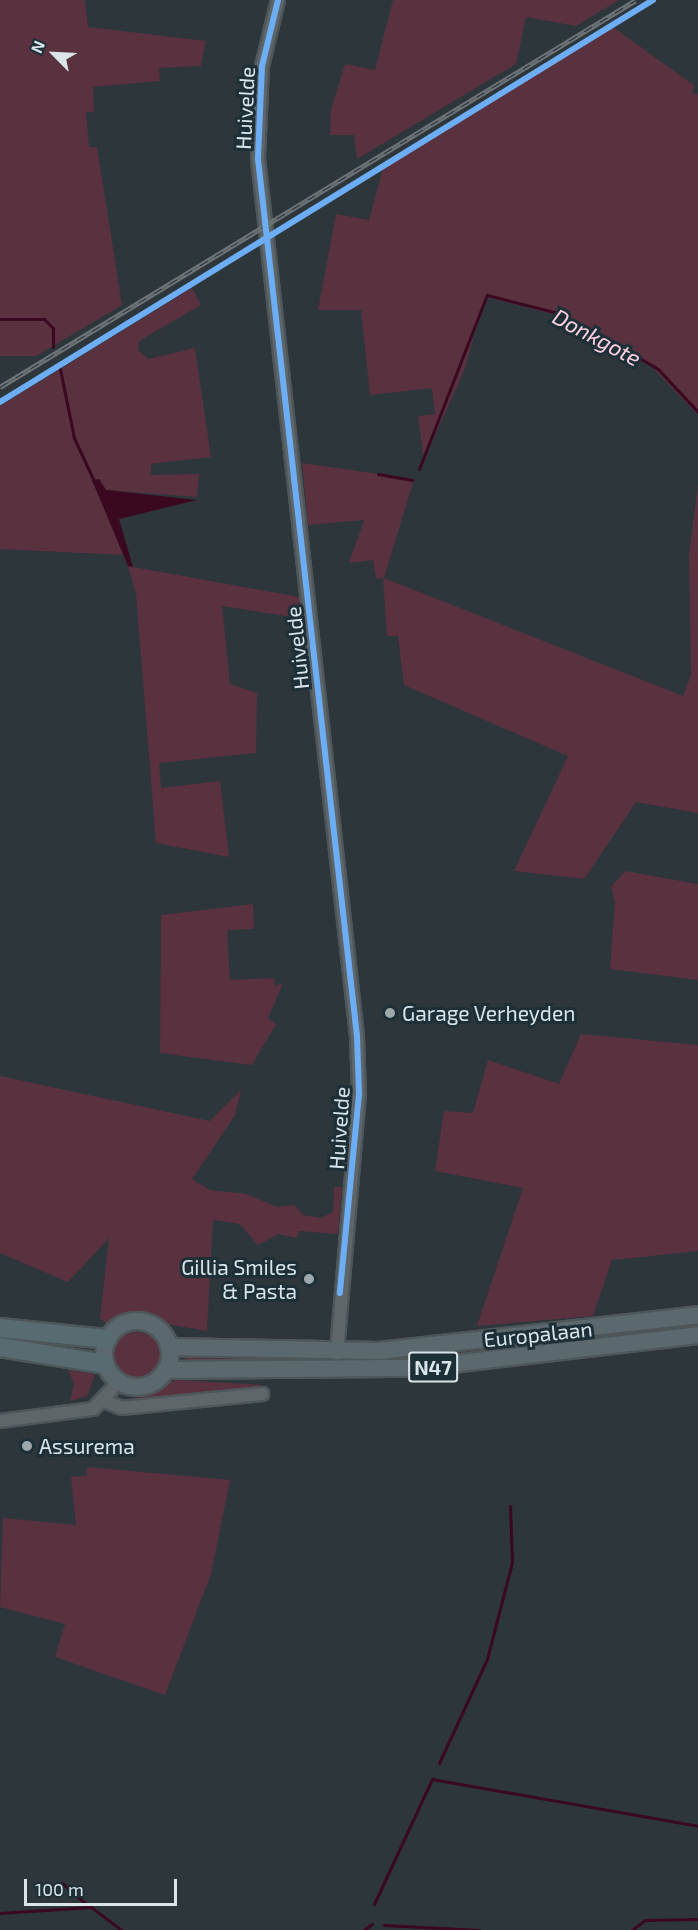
<!DOCTYPE html>
<html>
<head>
<meta charset="utf-8">
<style>
	body { margin:0 }
	#map { position:relative; width:698px; height:1930px; overflow:hidden; background:#2d373b; font-family:"Exo 2",sans-serif }
	div>[style] { position:absolute }
	.green>* { inset:0; background:#59313f }
	.round { border-radius:50% }
	.water>* { inset:0; background:#3a081f }
	.stream>* { height:3px; margin:-1.5px; padding:0 1.5px; transform-origin:1.5px; border-radius:1.5px; background:#3a081f }
	.roads { filter:drop-shadow(2px 0 #4d5659) drop-shadow(-2px 0 #4d5659) drop-shadow(0 2px #4d5659) drop-shadow(0 -2px #4d5659) }
	.minor>* { height:12px; margin:-6px; padding:0 6px; transform-origin:6px; border-radius:6px; background:#5e6669 }
	.major>* { height:16px; margin:-8px; padding:0 8px; transform-origin:8px; border-radius:8px; background:#5b696e }
	.major>.ring { margin:-8px; padding:0; box-sizing:content-box; background:none; border:16px solid #5b696e; border-radius:50% }
	.highway>* { height:18px; margin:-9px; padding:0 9px; transform-origin:9px; border-radius:9px; background:#586b71 }
	.rail>* { height:5px; margin-top:-2.5px; transform-origin:0; background:repeating-linear-gradient(90deg,#1d2f37 0 9px,#6e7477 0 18px); box-sizing:border-box; border-block:2px solid #6e7477 }
	.cycleway>* { height:6px; margin:-3px; padding:0 3px; transform-origin:3px; border-radius:3px; background:#6dadf4 }
	.dots>* { width:16px; height:16px; translate:-50% -50%; box-sizing:border-box; border:3px solid #1d2f37; border-radius:50% }
	span { translate:-50% -50%; white-space:nowrap; text-align:center; line-height:1.15; -webkit-text-stroke:6px #1d2f37; paint-order:stroke }
	.shield-label span { padding:2px 4px; background:#1d2f37; border:2px solid; border-radius:4px; -webkit-text-stroke-width:0 }
	.shield-label { font-size:20px; color:#d9e5e9; font-weight:700 }
	.street-label { font-size:21px; color:#d9e5e9 }
	.poi-label { font-size:21px; color:#d9e5e9 }
	.left { translate:0 -50%; text-align:left }
	.right { translate:-100% -50%; text-align:right }
	.water-label { font-size:22px; color:#ffd0dd; font-style:italic }
	.north { position:absolute; left:24px; top:24px; width:60px; height:60px; -webkit-text-stroke:4px #1d2f37; paint-order:stroke; rotate:294deg; font-size:16px; font-weight:700; line-height:24px; text-align:center; color:#d9e5e9 }
	.north::after { content:''; display:block; margin:auto; width:21px; height:27px; background:#d9e5e9; clip-path:polygon(50% 0,100% 100%,50% 72%,0 100%) }
	.scale { position:absolute; left:24px; top:1879px; width:153px; height:27px; box-sizing:border-box; border:3px solid #d9e5e9; border-top:0; padding-left:8px; font-size:18px; line-height:21px; white-space:nowrap; color:#d9e5e9; -webkit-text-stroke:4px #1d2f37; paint-order:stroke }
</style>
</head>
<body>
<div id="map">
	<div class="green">
		<i style="clip-path:polygon(0 0,85px 0,88px 27px,206px 41px,201px 66px,159px 68px,160px 81px,93px 87px,94px 112px,86px 112px,89px 147px,97px 147px,122px 305px,36px 356px,0 356px)"></i>
		<i style="clip-path:polygon(393px 0,619px 0,576px 26px,526px 17px,516px 64px,357px 159px,354px 135px,330px 135px,331px 110px,345px 64px,375px 70px)"></i>
		<i style="clip-path:polygon(613px 27px,695px 86px,692px 93px,698px 94px,698px 415px,647px 362px,560px 316px,485px 297px,464px 371px,424px 459px,418px 416px,435px 414px,432px 388px,370px 395px,361px 310px,318px 310px,336px 214px,369px 220px,384px 165px)"></i>
		<i style="clip-path:polygon(192px 288px,201px 305px,139px 341px,138px 350px,148px 359px,195px 348px,211px 457px,151px 464px,151px 475px,199px 474px,197px 497px,106px 490px,99px 479px,92px 481px,125px 555px,0 549px,0 406px)"></i>
		<i style="clip-path:polygon(302px 463px,414px 479px,384px 578px,683px 696px,691px 675px,689px 554px,698px 484px,698px 813px,636px 802px,584px 879px,514px 871px,568px 756px,404px 685px,398px 636px,387px 636px,383px 578px,376px 579px,373px 560px,349px 563px,364px 520px,308px 525px)"></i>
		<i style="clip-path:polygon(128px 566px,299px 597px,300px 618px,222px 606px,230px 684px,257px 693px,256px 753px,159px 763px,161px 788px,220px 781px,229px 857px,156px 843px,136px 593px)"></i>
		<i style="clip-path:polygon(625px 871px,698px 884px,698px 980px,610px 969px,615px 901px,611px 887px)"></i>
		<i style="clip-path:polygon(253px 904px,254px 929px,227px 930px,230px 980px,274px 978px,275px 986px,283px 983px,268px 1018px,276px 1024px,252px 1065px,160px 1053px,161px 915px)"></i>
		<i style="clip-path:polygon(581px 1034px,698px 1045px,698px 1251px,612px 1260px,593px 1316px,477px 1326px,523px 1188px,435px 1171px,444px 1111px,473px 1113px,488px 1060px,559px 1084px)"></i>
		<i style="clip-path:polygon(0 1076px,210px 1121px,241px 1090px,235px 1115px,192px 1179px,210px 1190px,246px 1194px,277px 1207px,294px 1205px,303px 1215px,321px 1218px,333px 1212px,334px 1187px,342px 1187px,338px 1234px,299px 1231px,297px 1238px,278px 1234px,258px 1245px,240px 1224px,213px 1220px,207px 1331px,167px 1324px,145px 1313px,119px 1316px,108px 1325px,100px 1318px,109px 1238px,68px 1282px,0 1253px)"></i>
		<i style="clip-path:polygon(698px 1321px,698px 1329px,438px 1361px,185px 1362px,185px 1354px,312px 1359px,439px 1353px)"></i>
		<i class="round" style="left:114px;top:1332px;width:46px;height:46px"></i>
		<i style="clip-path:polygon(68px 1370px,95px 1374px,87px 1396px,70px 1401px,74px 1384px)"></i>
		<i style="clip-path:polygon(176px 1380px,263px 1385px,264px 1390px,124px 1403px)"></i>
		<i style="clip-path:polygon(87px 1467px,230px 1480px,211px 1574px,165px 1695px,55px 1657px,65px 1624px,0 1607px,3px 1518px,76px 1525px,71px 1477px,87px 1476px)"></i>
	</div>
	<div class="water">
		<i style="clip-path:polygon(99px 479px,106px 490px,197px 500px,119px 519px,133px 567px,128px 566px,92px 480px)"></i>
	</div>
	<div class="stream">
		<i style="left:0;top:319px;width:44px"></i>
		<i style="left:44px;top:319px;width:13px;rotate:45deg"></i>
		<i style="left:53px;top:328px;width:19px;rotate:90deg"></i>
		<i style="left:60px;top:369px;width:70px;rotate:78.5deg"></i>
		<i style="left:74px;top:438px;width:47px;rotate:65.1deg"></i>
		<i style="left:419px;top:469px;width:187px;rotate:-68.7deg"></i>
		<i style="left:487px;top:295px;width:69px;rotate:14.2deg"></i>
		<i style="left:554px;top:312px;width:65px;rotate:27.3deg"></i>
		<i style="left:612px;top:342px;width:53px;rotate:30.4deg"></i>
		<i style="left:658px;top:369px;width:59px;rotate:47.1deg"></i>
		<i style="left:378px;top:474px;width:35px;rotate:10deg"></i>
		<i style="left:439px;top:1763px;width:115px;rotate:-65.2deg"></i>
		<i style="left:487px;top:1659px;width:100px;rotate:-75.5deg"></i>
		<i style="left:512px;top:1562px;width:56px;rotate:-92deg"></i>
		<i style="left:62px;top:1883px;width:37px;rotate:41deg"></i>
		<i style="left:374px;top:1904px;width:138px;rotate:-65.1deg"></i>
		<i style="left:432px;top:1779px;width:270px;rotate:10deg"></i>
		<i style="left:0;top:1913px;width:91px;rotate:-3.8deg"></i>
		<i style="left:91px;top:1907px;width:38px;rotate:37deg"></i>
		<i style="left:384px;top:1925px;width:95px;rotate:3deg"></i>
		<i style="left:364px;top:1930px;width:10px;rotate:-37deg"></i>
		<i style="left:632px;top:1930px;width:16px;rotate:-38deg"></i>
		<i style="left:645px;top:1920px;width:53px;rotate:-1.1deg"></i>
	</div>
	<div class="roads">
		<div class="minor">
			<i style="left:278px;top:0;width:68px;rotate:103.6deg"></i>
			<i style="left:262px;top:66px;width:93px;rotate:92.5deg"></i>
			<i style="left:258px;top:159px;width:883px;rotate:83.56deg"></i>
			<i style="left:357px;top:1036px;width:58px;rotate:88deg"></i>
			<i style="left:359px;top:1094px;width:260px;rotate:94.9deg"></i>
			<i style="left:104px;top:1401px;width:19px;rotate:21deg"></i>
			<i style="left:122px;top:1408px;width:141px;rotate:-5.7deg"></i>
			<i style="left:0;top:1421px;width:94px;rotate:-7.4deg"></i>
			<i style="left:93px;top:1409px;width:37px;rotate:-46deg"></i>
		</div>
		<div class="major">
			<i class="ring" style="left:104px;top:1321px;width:50px;height:50px"></i>
			<i style="left:169px;top:1347px;width:210px;rotate:1.1deg"></i>
			<i style="left:379px;top:1351px;width:321px;rotate:-6.4deg"></i>
			<i style="left:167px;top:1370px;width:251px;rotate:-0.5deg"></i>
			<i style="left:418px;top:1368px;width:282px;rotate:-6.7deg"></i>
		</div>
		<div class="highway">
			<i style="left:0;top:1328px;width:108px;rotate:5.9deg"></i>
			<i style="left:0;top:1347px;width:106px;rotate:9.2deg"></i>
		</div>
	</div>
	<div class="rail">
		<i style="left:0;top:387px;width:744px;rotate:-31.32deg"></i>
	</div>
	<div class="cycleway">
		<i style="left:278px;top:0;width:68px;rotate:103.6deg"></i>
		<i style="left:262px;top:66px;width:93px;rotate:92.5deg"></i>
		<i style="left:258px;top:159px;width:883px;rotate:83.56deg"></i>
		<i style="left:357px;top:1036px;width:58px;rotate:88deg"></i>
		<i style="left:359px;top:1094px;width:200px;rotate:95.5deg"></i>
		<i style="left:0;top:402px;width:767px;rotate:-31.62deg"></i>
	</div>
	<div class="dots">
		<i style="left:390px;top:1013px;background:#9da8ac"></i>
		<i style="left:309px;top:1279px;background:#9da8ac"></i>
		<i style="left:27px;top:1446px;background:#9da8ac"></i>
	</div>
	<div class="shield-label">
		<span style="left:433px;top:1367px">N47</span>
	</div>
	<div class="street-label">
		<span style="left:245px;top:108px;rotate:-87deg">Huivelde</span>
		<span style="left:297px;top:648px;rotate:-96deg">Huivelde</span>
		<span style="left:339px;top:1128px;rotate:-86deg">Huivelde</span>
		<span style="left:538px;top:1334px;rotate:-6deg">Europalaan</span>
	</div>
	<div class="poi-label">
		<span class="left" style="left:402px;top:1013px">Garage Verheyden</span>
		<span class="right" style="left:297px;top:1279px">Gillia Smiles<br>&amp; Pasta</span>
		<span class="left" style="left:39px;top:1446px">Assurema</span>
	</div>
	<div class="water-label">
		<span style="left:597px;top:337px;rotate:28deg">Donkgote</span>
	</div>
	<div class="north">N</div>
	<div class="scale">100 m</div>
</div>
</body>
</html>
